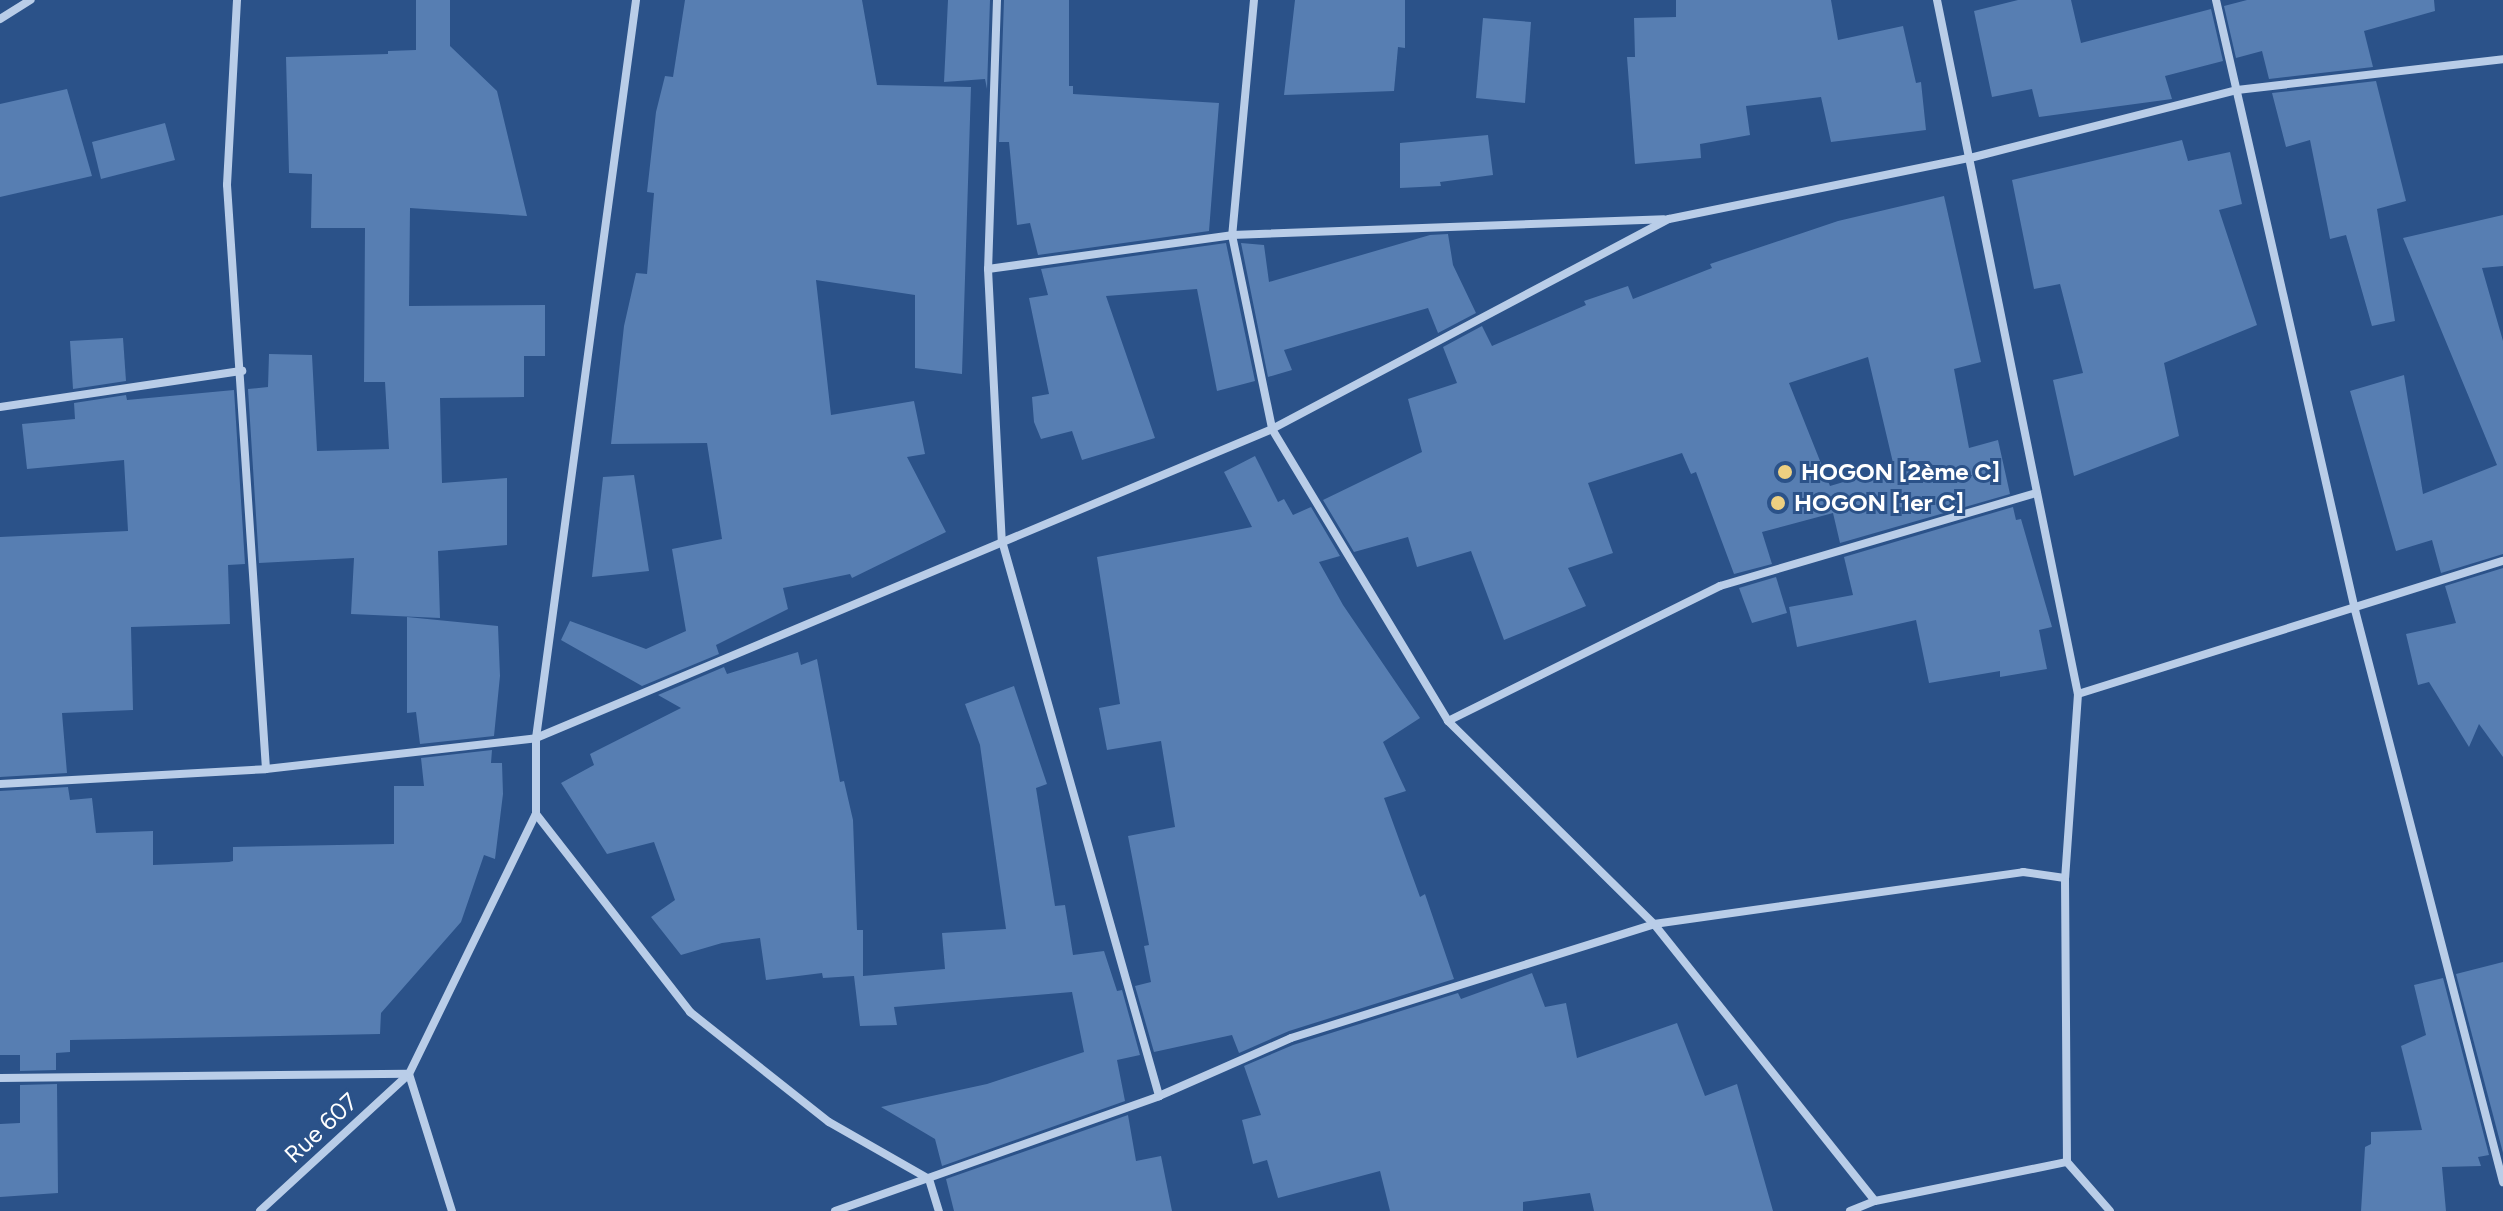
<!DOCTYPE html>
<html>
<head>
<meta charset="utf-8">
<style>
	body { margin:0 }
	#map { position:relative; width:2503px; height:1211px; overflow:hidden; background:#2b5289; font-family:Figtree,sans-serif }
	div>[style] { position:absolute }
	.building>* { inset:0; background:#577eb2 }
	.minor>* { height:8px; margin:-4px; padding:0 4px; transform-origin:4px; border-radius:4px; background:#b9cde8 }
	.dots>* { width:22px; height:22px; translate:-50% -50%; box-sizing:border-box; border:4px solid #2b5289; border-radius:50% }
	span { translate:-50% -50%; white-space:nowrap; text-align:center; line-height:1.15; -webkit-text-stroke:6px #2b5289; paint-order:stroke }
	.poi-label { font-size:24px; color:#fff; font-weight:700 }
	.left { translate:0 -50%; text-align:left }
	.street-label { font-size:24px; color:#fff }
</style>
</head>
<body>
<div id="map">
	<div class="building">
		<i style="clip-path:polygon(416px 0,450px 0,450px 46px,497px 91px,527px 216px,410px 208px,409px 306px,545px 305px,545px 356px,524px 356px,524px 397px,440px 398px,442px 483px,507px 478px,507px 545px,438px 551px,440px 618px,351px 614px,354px 558px,259px 563px,248px 389px,268px 387px,269px 354px,312px 355px,317px 451px,389px 449px,385px 382px,364px 382px,365px 228px,311px 228px,312px 174px,289px 173px,286px 57px,388px 54px,388px 51px,416px 50px)"></i>
		<i style="clip-path:polygon(685px 0,862px 0,877px 85px,971px 87px,962px 374px,915px 368px,915px 295px,816px 280px,831px 415px,914px 401px,925px 454px,907px 457px,946px 532px,852px 578px,850px 574px,783px 588px,788px 609px,716px 645px,719px 654px,642px 686px,561px 640px,570px 621px,646px 649px,686px 631px,672px 549px,722px 539px,707px 443px,611px 444px,624px 326px,636px 273px,647px 274px,654px 193px,647px 192px,656px 112px,665px 76px,673px 77px)"></i>
		<i style="clip-path:polygon(948px 0,990px 0,987px 89px,985px 79px,944px 82px)"></i>
		<i style="clip-path:polygon(1004px 0,1069px 0,1069px 86px,1073px 86px,1073px 94px,1219px 103px,1209px 231px,1038px 255px,1030px 223px,1017px 225px,1009px 142px,999px 142px)"></i>
		<i style="clip-path:polygon(1295px 0,1405px 0,1405px 48px,1398px 47px,1394px 91px,1284px 95px)"></i>
		<i style="clip-path:polygon(1676px 0,1831px 0,1838px 40px,1903px 26px,1916px 83px,1921px 82px,1926px 130px,1831px 142px,1821px 97px,1746px 106px,1750px 135px,1700px 144px,1701px 158px,1635px 164px,1627px 57px,1635px 57px,1634px 18px,1676px 17px)"></i>
		<i style="clip-path:polygon(2018px 0,2071px 0,2081px 43px,2211px 9px,2223px 61px,2165px 76px,2172px 99px,2039px 117px,2032px 89px,1992px 97px,1974px 11px)"></i>
		<i style="clip-path:polygon(2247px 0,2434px 0,2435px 11px,2364px 31px,2373px 67px,2269px 79px,2262px 51px,2236px 58px,2224px 6px)"></i>
		<i style="clip-path:polygon(1483px 18px,1531px 22px,1525px 103px,1476px 98px)"></i>
		<i style="clip-path:polygon(2376px 81px,2406px 201px,2377px 209px,2395px 321px,2372px 326px,2346px 235px,2330px 239px,2310px 140px,2286px 147px,2272px 93px)"></i>
		<i style="clip-path:polygon(67px 89px,92px 176px,0 197px,0 104px)"></i>
		<i style="clip-path:polygon(165px 123px,175px 160px,101px 179px,92px 142px)"></i>
		<i style="clip-path:polygon(1488px 135px,1493px 175px,1440px 182px,1441px 186px,1400px 188px,1400px 143px)"></i>
		<i style="clip-path:polygon(2182px 140px,2188px 161px,2230px 152px,2242px 204px,2219px 210px,2257px 325px,2164px 363px,2179px 436px,2074px 476px,2053px 380px,2083px 373px,2060px 284px,2034px 289px,2012px 180px)"></i>
		<i style="clip-path:polygon(evenodd,1944px 196px,1981px 362px,1954px 369px,1969px 448px,1998px 440px,2010px 494px,1840px 543px,1833px 513px,1762px 532px,1772px 564px,1734px 574px,1696px 472px,1691px 474px,1682px 453px,1588px 483px,1613px 553px,1568px 568px,1586px 606px,1504px 640px,1471px 551px,1417px 567px,1408px 537px,1354px 552px,1323px 500px,1422px 452px,1408px 399px,1457px 383px,1443px 347px,1482px 326px,1492px 346px,1586px 305px,1584px 301px,1628px 286px,1633px 299px,1712px 268px,1710px 264px,1838px 221px,1944px 196px,1868px 357px,1894px 467px,1830px 486px,1789px 383px,1868px 357px)"></i>
		<i style="clip-path:polygon(2503px 215px,2503px 266px,2482px 268px,2503px 341px,2503px 554px,2441px 573px,2432px 540px,2396px 551px,2350px 391px,2404px 375px,2423px 494px,2497px 465px,2403px 238px)"></i>
		<i style="clip-path:polygon(1448px 234px,1453px 265px,1476px 313px,1438px 333px,1428px 308px,1284px 350px,1292px 370px,1268px 377px,1241px 243px,1264px 245px,1269px 282px,1430px 235px)"></i>
		<i style="clip-path:polygon(1226px 243px,1255px 381px,1217px 391px,1197px 289px,1106px 296px,1155px 438px,1082px 460px,1072px 431px,1041px 439px,1034px 422px,1032px 397px,1049px 394px,1029px 298px,1048px 295px,1041px 269px)"></i>
		<i style="clip-path:polygon(123px 338px,126px 381px,73px 389px,70px 341px)"></i>
		<i style="clip-path:polygon(234px 390px,245px 564px,228px 565px,230px 624px,131px 627px,133px 710px,62px 713px,67px 773px,0 777px,0 537px,128px 531px,124px 460px,27px 469px,22px 424px,75px 419px,74px 403px,126px 395px,127px 400px)"></i>
		<i style="clip-path:polygon(1255px 456px,1278px 502px,1284px 499px,1293px 515px,1311px 507px,1340px 556px,1319px 562px,1343px 605px,1420px 718px,1383px 742px,1406px 791px,1384px 798px,1420px 897px,1425px 894px,1454px 979px,1289px 1031px,1239px 1053px,1232px 1035px,1154px 1052px,1135px 986px,1151px 982px,1144px 946px,1149px 945px,1128px 836px,1175px 827px,1161px 741px,1107px 750px,1099px 708px,1120px 704px,1097px 557px,1252px 527px,1224px 472px)"></i>
		<i style="clip-path:polygon(634px 475px,649px 571px,592px 577px,603px 477px)"></i>
		<i style="clip-path:polygon(2013px 507px,2016px 520px,2021px 519px,2052px 627px,2039px 630px,2047px 669px,2000px 677px,2000px 671px,1929px 683px,1916px 620px,1797px 647px,1789px 607px,1853px 595px,1844px 557px)"></i>
		<i style="clip-path:polygon(2503px 568px,2503px 757px,2479px 724px,2469px 747px,2429px 682px,2418px 685px,2406px 634px,2456px 623px,2445px 586px)"></i>
		<i style="clip-path:polygon(1776px 577px,1787px 613px,1752px 623px,1739px 588px)"></i>
		<i style="clip-path:polygon(407px 617px,498px 626px,500px 676px,494px 736px,420px 744px,416px 712px,407px 713px)"></i>
		<i style="clip-path:polygon(798px 652px,801px 665px,817px 659px,840px 782px,844px 781px,853px 820px,857px 930px,863px 930px,863px 976px,945px 969px,942px 933px,1006px 929px,980px 745px,965px 704px,1014px 686px,1047px 784px,1036px 788px,1055px 906px,1065px 905px,1073px 955px,1104px 951px,1117px 991px,1122px 990px,1140px 1055px,1117px 1060px,1125px 1101px,942px 1166px,935px 1139px,881px 1107px,987px 1084px,1084px 1052px,1072px 992px,894px 1007px,897px 1025px,860px 1026px,854px 976px,823px 978px,822px 973px,766px 980px,760px 938px,722px 943px,681px 955px,651px 917px,675px 900px,654px 842px,607px 854px,561px 783px,594px 765px,590px 754px,681px 708px,658px 695px,724px 667px,727px 674px)"></i>
		<i style="clip-path:polygon(492px 750px,491px 763px,502px 763px,503px 794px,495px 859px,484px 855px,461px 922px,381px 1013px,380px 1034px,70px 1040px,70px 1052px,56px 1053px,56px 1070px,20px 1071px,20px 1055px,0 1055px,0 791px,68px 787px,70px 800px,92px 798px,96px 833px,153px 831px,153px 865px,229px 862px,233px 861px,233px 847px,394px 844px,394px 786px,424px 786px,421px 758px)"></i>
		<i style="clip-path:polygon(2503px 962px,2503px 1153px,2456px 974px)"></i>
		<i style="clip-path:polygon(1532px 973px,1545px 1007px,1566px 1003px,1577px 1058px,1677px 1023px,1705px 1096px,1737px 1084px,1773px 1211px,1594px 1211px,1590px 1193px,1523px 1202px,1523px 1211px,1390px 1211px,1380px 1171px,1278px 1198px,1267px 1160px,1253px 1164px,1242px 1120px,1261px 1115px,1244px 1066px,1293px 1045px,1458px 993px,1461px 999px)"></i>
		<i style="clip-path:polygon(2443px 978px,2489px 1155px,2478px 1157px,2481px 1166px,2442px 1167px,2446px 1211px,2361px 1211px,2365px 1147px,2371px 1144px,2371px 1132px,2422px 1130px,2401px 1046px,2426px 1035px,2414px 985px)"></i>
		<i style="clip-path:polygon(57px 1084px,58px 1193px,0 1197px,0 1124px,20px 1123px,20px 1085px)"></i>
		<i style="clip-path:polygon(1128px 1115px,1136px 1161px,1161px 1156px,1172px 1211px,954px 1211px,946px 1179px)"></i>
	</div>
	<div class="minor">
		<i style="left:237px;top:0;width:185px;rotate:93.1deg"></i>
		<i style="left:227px;top:185px;width:585px;rotate:86.18deg"></i>
		<i style="left:997px;top:0;width:269px;rotate:91.9deg"></i>
		<i style="left:988px;top:269px;width:272px;rotate:87.1deg"></i>
		<i style="left:1002px;top:541px;width:577px;rotate:74.2deg"></i>
		<i style="left:1254px;top:0;width:236px;rotate:95.3deg"></i>
		<i style="left:1232px;top:235px;width:198px;rotate:78.3deg"></i>
		<i style="left:1272px;top:429px;width:341px;rotate:58.9deg"></i>
		<i style="left:1448px;top:721px;width:289px;rotate:44.6deg"></i>
		<i style="left:1654px;top:924px;width:354px;rotate:51.4deg"></i>
		<i style="left:1937px;top:0;width:708px;rotate:78.52deg"></i>
		<i style="left:2078px;top:694px;width:184px;rotate:94deg"></i>
		<i style="left:2065px;top:878px;width:284px;rotate:89.6deg"></i>
		<i style="left:2067px;top:1162px;width:65px;rotate:48.7deg"></i>
		<i style="left:2216px;top:0;width:626px;rotate:77.16deg"></i>
		<i style="left:2355px;top:610px;width:591px;rotate:75.49deg"></i>
		<i style="left:0;top:19px;width:36px;rotate:-32deg"></i>
		<i style="left:988px;top:269px;width:246px;rotate:-7.9deg"></i>
		<i style="left:1232px;top:235px;width:432px;rotate:-2.1deg"></i>
		<i style="left:0;top:407px;width:245px;rotate:-8.5deg"></i>
		<i style="left:2078px;top:694px;width:445px;rotate:-17.4deg"></i>
		<i style="left:1448px;top:721px;width:304px;rotate:-26.4deg"></i>
		<i style="left:1720px;top:586px;width:330px;rotate:-16.4deg"></i>
		<i style="left:0;top:784px;width:266px;rotate:-3.2deg"></i>
		<i style="left:266px;top:769px;width:272px;rotate:-6.5deg"></i>
		<i style="left:536px;top:738px;width:798px;rotate:-22.77deg"></i>
		<i style="left:1272px;top:429px;width:449px;rotate:-27.9deg"></i>
		<i style="left:1669px;top:219px;width:307px;rotate:-11.5deg"></i>
		<i style="left:1970px;top:158px;width:276px;rotate:-14.3deg"></i>
		<i style="left:2237px;top:90px;width:268px;rotate:-6.6deg"></i>
		<i style="left:536px;top:814px;width:251px;rotate:52.1deg"></i>
		<i style="left:690px;top:1012px;width:177px;rotate:38.4deg"></i>
		<i style="left:829px;top:1122px;width:115px;rotate:29.7deg"></i>
		<i style="left:929px;top:1179px;width:34px;rotate:73deg"></i>
		<i style="left:409px;top:1074px;width:144px;rotate:72.6deg"></i>
		<i style="left:0;top:1078px;width:408px;rotate:-0.6deg"></i>
		<i style="left:260px;top:1211px;width:202px;rotate:-42.6deg"></i>
		<i style="left:409px;top:1074px;width:289px;rotate:-64deg"></i>
		<i style="left:536px;top:814px;width:76px;rotate:-90deg"></i>
		<i style="left:536px;top:738px;width:745px;rotate:-82.28deg"></i>
		<i style="left:835px;top:1211px;width:344px;rotate:-19.5deg"></i>
		<i style="left:1159px;top:1096px;width:144px;rotate:-23.7deg"></i>
		<i style="left:1291px;top:1038px;width:380px;rotate:-17.4deg"></i>
		<i style="left:1654px;top:924px;width:373px;rotate:-8deg"></i>
		<i style="left:2023px;top:872px;width:42px;rotate:8.1deg"></i>
		<i style="left:1850px;top:1211px;width:27px;rotate:-22deg"></i>
		<i style="left:1875px;top:1201px;width:196px;rotate:-11.5deg"></i>
	</div>
	<div class="dots">
		<i style="left:1785px;top:472px;background:#eed081"></i>
		<i style="left:1778px;top:503px;background:#eed081"></i>
	</div>
	<div class="poi-label">
		<span class="left" style="left:1801px;top:472px">HOGON [2ème C]</span>
		<span class="left" style="left:1794px;top:503px">HOGON [1er C]</span>
	</div>
	<div class="street-label">
		<span style="left:321px;top:1128px;rotate:-43deg">Rue 607</span>
	</div>
</div>
</body>
</html>
